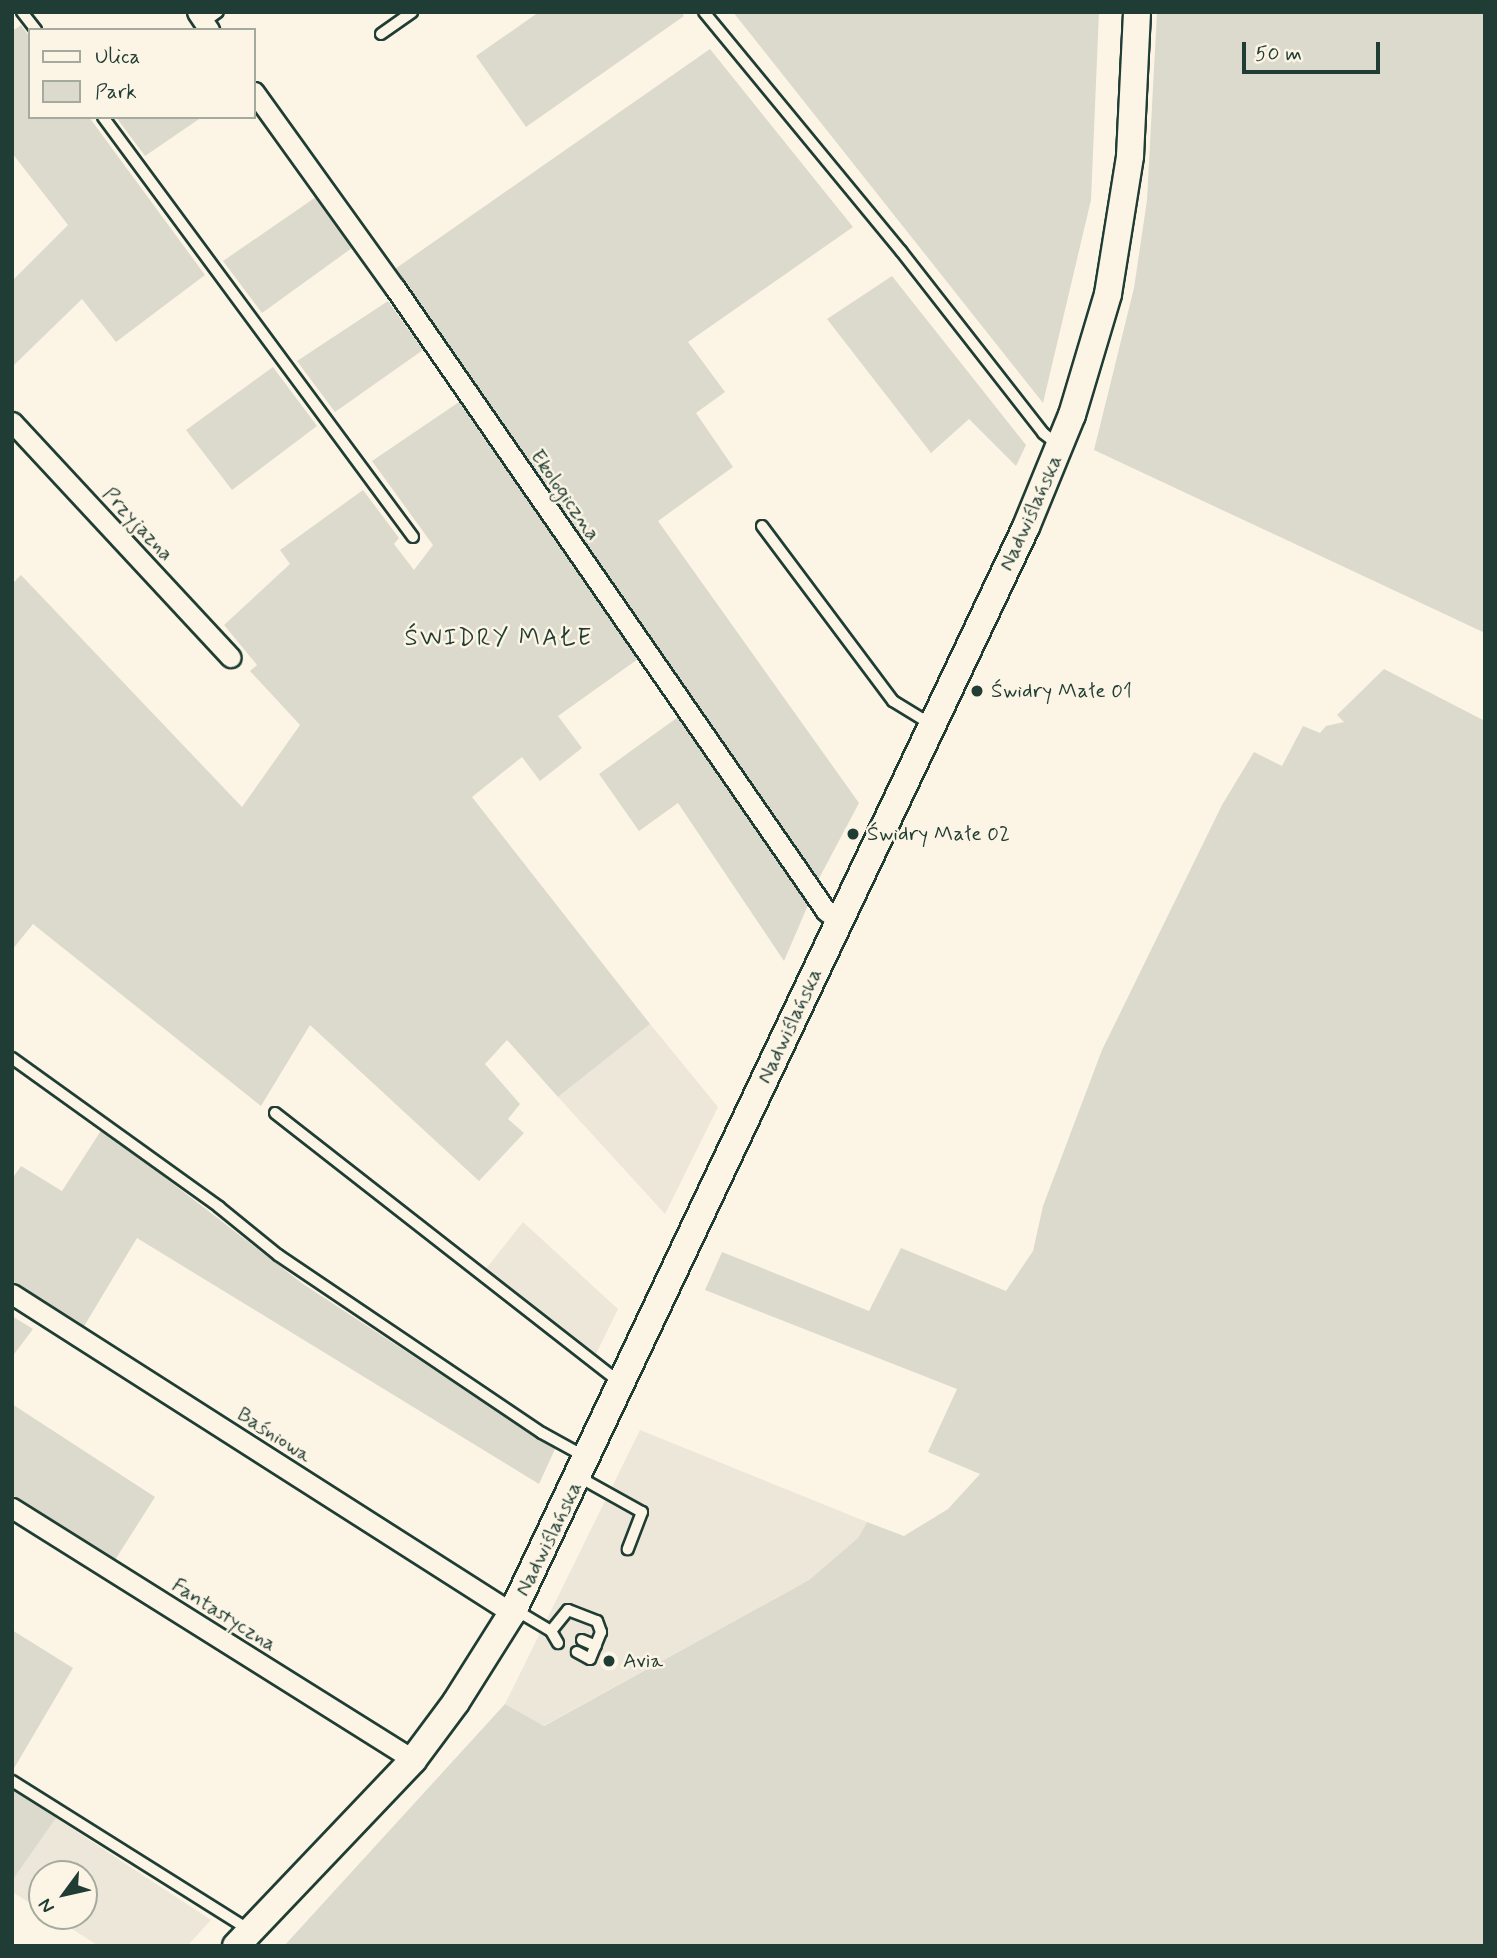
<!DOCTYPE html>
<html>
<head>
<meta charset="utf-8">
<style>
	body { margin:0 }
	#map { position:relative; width:1497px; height:1958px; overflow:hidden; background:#fcf5e5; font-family:Mynerve,sans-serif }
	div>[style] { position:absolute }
	.built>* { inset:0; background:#ece7d8 }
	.green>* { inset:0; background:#dcdacc }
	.roads { filter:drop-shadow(2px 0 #1f3d34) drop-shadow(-2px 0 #1f3d34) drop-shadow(0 2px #1f3d34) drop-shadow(0 -2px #1f3d34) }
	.service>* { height:10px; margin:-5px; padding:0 5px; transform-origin:5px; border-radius:5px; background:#fcf5e5 }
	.minor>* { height:19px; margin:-9.5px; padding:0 9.5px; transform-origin:9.5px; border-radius:9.5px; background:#fcf5e5 }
	.secondary>* { height:26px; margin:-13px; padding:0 13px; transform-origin:13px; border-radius:13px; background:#fcf5e5 }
	.dots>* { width:19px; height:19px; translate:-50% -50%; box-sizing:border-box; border:4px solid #fcf5e5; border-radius:50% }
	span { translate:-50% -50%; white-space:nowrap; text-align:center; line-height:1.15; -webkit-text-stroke:5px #fcf5e5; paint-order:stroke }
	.street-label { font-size:21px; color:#1f3d34 }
	.poi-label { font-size:21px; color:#1f3d34 }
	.left { translate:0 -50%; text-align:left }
	.quarter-label { font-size:24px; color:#1f3d34; letter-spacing:2px }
	.frame { position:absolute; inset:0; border:14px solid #1f3d34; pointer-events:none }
	.legend { position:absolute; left:28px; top:28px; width:228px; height:91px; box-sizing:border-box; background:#fcf5e5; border:2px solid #a4ab9e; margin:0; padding:9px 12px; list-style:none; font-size:21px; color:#1f3d34 }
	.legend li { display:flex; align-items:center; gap:14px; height:35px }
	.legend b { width:35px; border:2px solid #a4ab9e }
	.north { position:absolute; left:28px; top:1860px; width:70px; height:70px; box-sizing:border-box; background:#fcf5e5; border:2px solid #a4ab9e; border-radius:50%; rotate:237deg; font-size:19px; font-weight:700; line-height:28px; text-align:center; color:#1f3d34 }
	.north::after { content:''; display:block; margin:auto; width:24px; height:32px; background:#1f3d34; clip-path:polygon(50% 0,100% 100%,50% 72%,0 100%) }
	.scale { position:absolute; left:1242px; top:42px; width:138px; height:32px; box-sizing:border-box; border:4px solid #1f3d34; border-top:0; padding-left:9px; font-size:21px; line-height:24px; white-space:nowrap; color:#1f3d34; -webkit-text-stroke:5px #fcf5e5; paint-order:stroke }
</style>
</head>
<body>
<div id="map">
	<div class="built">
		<i style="clip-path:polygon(650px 1024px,718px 1107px,665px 1214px,558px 1097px)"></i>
		<i style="clip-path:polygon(523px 1222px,618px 1309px,595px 1356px,485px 1270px)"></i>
		<i style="clip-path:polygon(640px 1430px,867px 1522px,858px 1538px,809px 1580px,543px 1726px,505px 1704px)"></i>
		<i style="clip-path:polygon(56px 1818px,211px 1920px,187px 1946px,99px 1946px,51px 1916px,84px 1916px,84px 1874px,42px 1874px,42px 1910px,12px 1892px,12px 1881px)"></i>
	</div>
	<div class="green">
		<i style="clip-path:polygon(539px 12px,681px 12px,684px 16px,526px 127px,476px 56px)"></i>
		<i style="clip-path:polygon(733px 12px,1099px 12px,1091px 200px,1043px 403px)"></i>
		<i style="clip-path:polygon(1157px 12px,1485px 12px,1485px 633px,1094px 450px,1134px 288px,1147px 200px)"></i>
		<i style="clip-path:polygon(21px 25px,30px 37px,30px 117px,89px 117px,205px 275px,116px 342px,82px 299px,12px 367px,12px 281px,68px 225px,12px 153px,12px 31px)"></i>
		<i style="clip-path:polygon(710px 49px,853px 227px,688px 342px,725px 392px,696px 413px,733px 467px,658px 521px,859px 803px,815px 886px,392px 271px)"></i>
		<i style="clip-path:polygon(116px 117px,202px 117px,145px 156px)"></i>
		<i style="clip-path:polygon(316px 197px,352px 248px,262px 313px,223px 261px)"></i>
		<i style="clip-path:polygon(892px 276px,1026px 445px,1016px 466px,969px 419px,931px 453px,827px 319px)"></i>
		<i style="clip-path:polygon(388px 301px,423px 350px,335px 412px,297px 361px)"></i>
		<i style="clip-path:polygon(273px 367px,317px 426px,232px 490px,186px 430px)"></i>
		<i style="clip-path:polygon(459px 402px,638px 659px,558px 716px,582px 748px,540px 781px,522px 757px,472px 797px,650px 1024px,558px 1097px,507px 1040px,485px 1064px,520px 1104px,508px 1119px,524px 1133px,479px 1181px,310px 1025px,261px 1106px,33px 924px,12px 950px,12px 584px,21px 575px,242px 807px,300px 725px,250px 671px,257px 665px,224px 625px,290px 564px,280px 550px,363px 490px,399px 538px,394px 544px,414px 570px,433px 545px,372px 461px)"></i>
		<i style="clip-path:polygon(1384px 669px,1485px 721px,1485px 1946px,284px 1946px,505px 1704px,544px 1726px,809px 1580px,858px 1538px,867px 1522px,904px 1536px,948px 1509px,980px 1474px,928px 1452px,957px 1389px,705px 1290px,722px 1252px,869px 1311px,901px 1248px,1006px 1291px,1033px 1251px,1043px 1206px,1102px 1050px,1222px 805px,1254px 752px,1282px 766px,1303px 726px,1320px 733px,1326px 726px,1344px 722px,1337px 715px)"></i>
		<i style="clip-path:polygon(678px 717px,808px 905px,784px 961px,678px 803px,639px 831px,599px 774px)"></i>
		<i style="clip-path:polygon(102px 1129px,303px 1284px,555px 1449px,539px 1484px,137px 1238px,83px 1328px,12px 1284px,12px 1179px,21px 1166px,62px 1191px)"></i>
		<i style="clip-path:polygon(12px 1316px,33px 1329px,12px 1357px)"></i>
		<i style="clip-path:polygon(12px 1404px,155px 1497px,115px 1560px,12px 1495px)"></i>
		<i style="clip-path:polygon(12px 1630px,73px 1668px,13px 1770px,12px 1770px)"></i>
		<i style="clip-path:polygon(12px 1790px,56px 1818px,12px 1881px)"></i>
	</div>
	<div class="roads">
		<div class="service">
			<i style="left:22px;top:12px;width:23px;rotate:52deg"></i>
			<i style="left:704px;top:12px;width:310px;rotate:50.5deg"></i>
			<i style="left:901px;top:251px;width:231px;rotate:52deg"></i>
			<i style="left:1043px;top:433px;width:18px;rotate:38deg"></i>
			<i style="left:204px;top:22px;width:17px;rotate:-36deg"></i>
			<i style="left:381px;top:34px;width:38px;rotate:-35deg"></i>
			<i style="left:103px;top:117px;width:522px;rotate:53.57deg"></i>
			<i style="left:762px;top:526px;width:219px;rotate:53.2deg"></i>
			<i style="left:893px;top:701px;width:46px;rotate:31.6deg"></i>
			<i style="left:12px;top:1058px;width:255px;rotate:35.7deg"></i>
			<i style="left:219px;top:1207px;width:76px;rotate:39.1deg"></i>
			<i style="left:278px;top:1255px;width:318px;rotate:34deg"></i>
			<i style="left:542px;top:1433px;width:48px;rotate:28.7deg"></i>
			<i style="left:275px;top:1113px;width:437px;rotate:38deg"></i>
			<i style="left:579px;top:1477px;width:72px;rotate:29.1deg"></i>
			<i style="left:642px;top:1512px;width:40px;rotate:111deg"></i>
			<i style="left:514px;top:1609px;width:43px;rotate:30.7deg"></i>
			<i style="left:551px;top:1631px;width:14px;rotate:60deg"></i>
			<i style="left:551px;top:1631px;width:27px;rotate:-51deg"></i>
			<i style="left:568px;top:1610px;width:31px;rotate:21deg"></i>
			<i style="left:597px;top:1621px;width:12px;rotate:70deg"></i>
			<i style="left:601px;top:1632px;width:29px;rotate:112deg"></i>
			<i style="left:590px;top:1659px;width:15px;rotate:-152deg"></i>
			<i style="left:582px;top:1640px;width:15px;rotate:23deg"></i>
			<i style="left:12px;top:1781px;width:279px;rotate:32.1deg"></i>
		</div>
		<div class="minor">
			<i style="left:197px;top:12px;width:22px;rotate:56deg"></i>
			<i style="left:254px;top:92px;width:241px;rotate:54.3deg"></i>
			<i style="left:395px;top:288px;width:758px;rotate:55.32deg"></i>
			<i style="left:826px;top:911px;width:17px;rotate:36deg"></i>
			<i style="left:12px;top:422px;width:321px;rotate:47.1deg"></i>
			<i style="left:12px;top:1294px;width:593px;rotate:32.54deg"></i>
			<i style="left:12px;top:1508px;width:474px;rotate:32.1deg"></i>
		</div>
		<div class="secondary">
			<i style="left:236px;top:1946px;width:257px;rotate:-46.4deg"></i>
			<i style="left:413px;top:1760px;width:72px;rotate:-53.4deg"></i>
			<i style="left:456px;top:1702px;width:105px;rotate:-57.8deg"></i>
			<i style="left:512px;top:1613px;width:1201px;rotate:-64.67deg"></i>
			<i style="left:1026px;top:527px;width:121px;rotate:-67.7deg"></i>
			<i style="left:1072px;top:415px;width:126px;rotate:-73.4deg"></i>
			<i style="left:1108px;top:294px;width:140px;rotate:-80.9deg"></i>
			<i style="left:1130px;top:156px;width:144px;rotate:-87.2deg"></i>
		</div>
	</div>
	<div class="dots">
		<i style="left:977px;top:691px;background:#1f3d34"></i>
		<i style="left:853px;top:834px;background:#1f3d34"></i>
		<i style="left:609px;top:1661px;background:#1f3d34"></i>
	</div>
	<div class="street-label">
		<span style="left:565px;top:495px;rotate:55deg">Ekologiczna</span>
		<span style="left:1031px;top:513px;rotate:-66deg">Nadwiślańska</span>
		<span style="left:138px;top:524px;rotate:47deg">Przyjazna</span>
		<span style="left:790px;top:1026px;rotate:-65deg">Nadwiślańska</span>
		<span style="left:274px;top:1435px;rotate:33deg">Baśniowa</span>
		<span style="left:549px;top:1539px;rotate:-64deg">Nadwiślańska</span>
		<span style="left:224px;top:1615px;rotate:32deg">Fantastyczna</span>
	</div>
	<div class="poi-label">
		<span class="left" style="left:991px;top:691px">Świdry Małe 01</span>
		<span class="left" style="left:867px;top:834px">Świdry Małe 02</span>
		<span class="left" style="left:623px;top:1661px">Avia</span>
	</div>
	<div class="quarter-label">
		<span style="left:499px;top:639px">ŚWIDRY MAŁE</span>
	</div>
	<div class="frame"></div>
	<ul class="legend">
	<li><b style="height:9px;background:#fcf5e5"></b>Ulica</li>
	<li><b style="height:19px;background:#dcdacc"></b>Park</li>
	</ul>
	<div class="north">N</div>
	<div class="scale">50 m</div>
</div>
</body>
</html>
